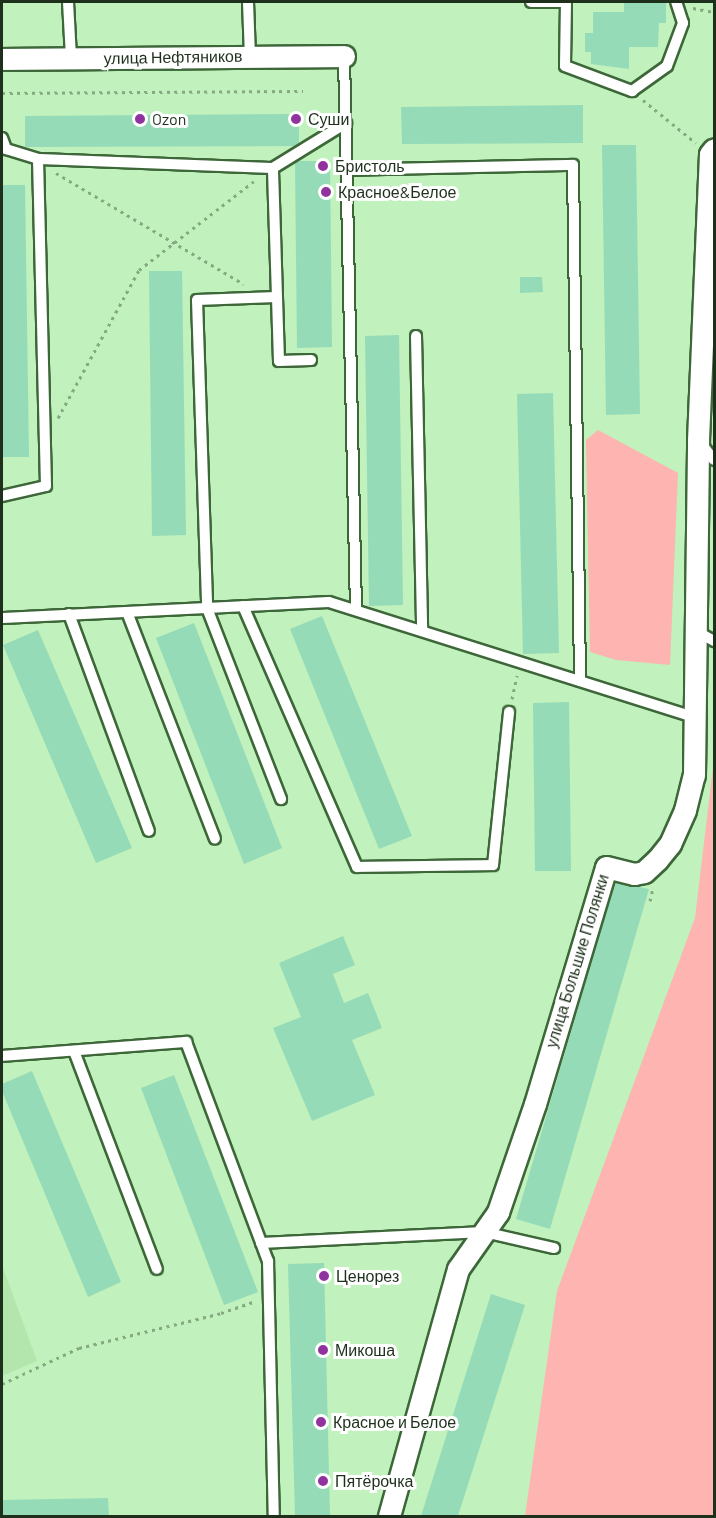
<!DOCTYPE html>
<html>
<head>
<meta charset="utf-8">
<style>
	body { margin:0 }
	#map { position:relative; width:716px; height:1518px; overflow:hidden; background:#c1f1bc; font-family:Barlow,sans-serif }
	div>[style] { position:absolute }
	.built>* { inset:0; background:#b2e6ac }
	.green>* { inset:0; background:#feb4b0 }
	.building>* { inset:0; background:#95dbb8 }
	.path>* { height:3px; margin-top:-1.5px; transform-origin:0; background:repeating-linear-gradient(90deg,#85aa81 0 3px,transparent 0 7.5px) }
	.roads { filter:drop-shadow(2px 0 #3d6739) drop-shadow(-2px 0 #3d6739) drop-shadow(0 2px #3d6739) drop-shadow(0 -2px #3d6739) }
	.service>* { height:10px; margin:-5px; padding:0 5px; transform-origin:5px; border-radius:5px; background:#fff }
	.minor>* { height:21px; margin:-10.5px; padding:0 10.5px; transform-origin:10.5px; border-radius:10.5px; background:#fff }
	.dots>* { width:16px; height:16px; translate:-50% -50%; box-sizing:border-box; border:3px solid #fff; border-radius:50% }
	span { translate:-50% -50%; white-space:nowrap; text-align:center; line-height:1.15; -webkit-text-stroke:6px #fff; paint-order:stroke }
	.street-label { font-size:16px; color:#1e301c }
	.poi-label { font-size:16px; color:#1e301c }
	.left { translate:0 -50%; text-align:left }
	.frame { position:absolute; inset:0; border:3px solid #1e301c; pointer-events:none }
</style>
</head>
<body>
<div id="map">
	<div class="built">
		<i style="clip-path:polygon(2px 1265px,37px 1361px,2px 1376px)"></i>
	</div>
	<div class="green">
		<i style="clip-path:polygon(598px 430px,678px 473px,670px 665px,616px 660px,590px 652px,586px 440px)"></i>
		<i style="clip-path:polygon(714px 759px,714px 1516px,525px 1516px,557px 1291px,695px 918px)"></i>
	</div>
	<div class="building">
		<i style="clip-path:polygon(624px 2px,666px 2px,666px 23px,659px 23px,658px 47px,629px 47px,629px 69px,591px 64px,591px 52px,585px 52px,585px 33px,593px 33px,593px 12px,624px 12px)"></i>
		<i style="clip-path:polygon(583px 105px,583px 143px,402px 144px,401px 107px)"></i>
		<i style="clip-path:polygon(299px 114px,299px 143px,294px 146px,25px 147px,25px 116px)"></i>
		<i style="clip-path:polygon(602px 145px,636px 145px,640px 414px,606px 415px)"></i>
		<i style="clip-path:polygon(299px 161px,330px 161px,332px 347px,297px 348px,295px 163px)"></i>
		<i style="clip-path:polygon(2px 185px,25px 185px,29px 457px,2px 457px)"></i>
		<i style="clip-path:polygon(149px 271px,182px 271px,186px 535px,152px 536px)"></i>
		<i style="clip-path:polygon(520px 277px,542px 277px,543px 292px,520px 293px)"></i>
		<i style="clip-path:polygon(399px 335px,403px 605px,369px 606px,365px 336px)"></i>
		<i style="clip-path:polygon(553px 393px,559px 653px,523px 654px,517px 394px)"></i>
		<i style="clip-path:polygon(322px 616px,412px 836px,379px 849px,290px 629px)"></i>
		<i style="clip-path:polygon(194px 623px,282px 848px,244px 864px,156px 638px)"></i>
		<i style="clip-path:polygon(38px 630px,132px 848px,96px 863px,3px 645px)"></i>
		<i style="clip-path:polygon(569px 702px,571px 871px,535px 871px,533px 703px)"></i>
		<i style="clip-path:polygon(615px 882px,649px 889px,550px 1229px,516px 1219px)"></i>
		<i style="clip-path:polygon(343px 936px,355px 965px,333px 974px,344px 1003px,368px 993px,382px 1028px,352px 1040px,375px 1095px,312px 1121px,273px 1028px,301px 1017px,279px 963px)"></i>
		<i style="clip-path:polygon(32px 1071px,121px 1282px,88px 1297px,2px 1091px,2px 1084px)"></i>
		<i style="clip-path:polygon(174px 1075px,258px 1292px,224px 1305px,141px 1088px)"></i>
		<i style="clip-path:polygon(324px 1263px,330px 1516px,295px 1516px,288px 1264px)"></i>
		<i style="clip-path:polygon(491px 1294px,525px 1305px,458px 1516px,421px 1516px)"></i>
		<i style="clip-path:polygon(108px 1498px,109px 1516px,2px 1516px,2px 1500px)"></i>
	</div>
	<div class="path">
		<i style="left:693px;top:8px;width:21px;rotate:11deg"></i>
		<i style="left:2px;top:93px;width:301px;rotate:-0.4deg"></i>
		<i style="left:643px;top:100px;width:68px;rotate:39.1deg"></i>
		<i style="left:56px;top:173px;width:218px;rotate:30.6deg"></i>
		<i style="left:58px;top:418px;width:169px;rotate:-61.3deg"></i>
		<i style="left:139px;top:270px;width:145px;rotate:-37.7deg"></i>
		<i style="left:512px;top:699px;width:24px;rotate:-78deg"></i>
		<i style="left:650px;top:901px;width:13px;rotate:-77deg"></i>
		<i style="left:2px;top:1384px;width:85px;rotate:-25.1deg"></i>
		<i style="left:79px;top:1348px;width:146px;rotate:-13.8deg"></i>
		<i style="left:221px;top:1313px;width:36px;rotate:-19deg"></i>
	</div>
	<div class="roads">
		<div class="service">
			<i style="left:68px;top:2px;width:56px;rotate:86.9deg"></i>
			<i style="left:248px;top:2px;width:55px;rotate:87.9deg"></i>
			<i style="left:531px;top:2px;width:35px"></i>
			<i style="left:566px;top:2px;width:64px;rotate:90.9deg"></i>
			<i style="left:565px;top:66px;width:72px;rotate:20.5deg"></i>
			<i style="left:632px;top:91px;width:43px;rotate:-35.5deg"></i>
			<i style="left:667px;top:66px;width:46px;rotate:-69.6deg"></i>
			<i style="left:683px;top:23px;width:22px;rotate:-108deg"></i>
			<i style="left:344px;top:56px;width:554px;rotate:88.76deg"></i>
			<i style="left:2px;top:138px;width:12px;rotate:70deg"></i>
			<i style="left:6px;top:149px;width:34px;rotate:17deg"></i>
			<i style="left:346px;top:170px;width:227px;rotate:-1.3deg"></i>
			<i style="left:573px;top:165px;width:516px;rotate:89.22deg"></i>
			<i style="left:276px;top:297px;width:79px;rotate:177.8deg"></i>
			<i style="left:197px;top:300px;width:308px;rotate:88.1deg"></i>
			<i style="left:207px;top:608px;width:205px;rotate:68.8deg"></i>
			<i style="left:416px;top:336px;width:295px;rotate:88.8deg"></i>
			<i style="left:311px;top:360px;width:32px;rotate:178deg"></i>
			<i style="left:279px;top:361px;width:193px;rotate:-91.8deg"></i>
			<i style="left:273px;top:168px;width:86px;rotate:-31.7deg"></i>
			<i style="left:701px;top:443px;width:21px;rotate:53deg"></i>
			<i style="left:2px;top:496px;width:45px;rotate:-12.8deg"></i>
			<i style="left:46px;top:486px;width:327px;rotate:-91.4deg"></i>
			<i style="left:38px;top:159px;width:235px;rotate:2.2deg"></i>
			<i style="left:243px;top:606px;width:285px;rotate:66.4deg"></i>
			<i style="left:357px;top:867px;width:136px;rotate:-0.8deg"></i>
			<i style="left:493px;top:865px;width:154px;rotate:-84deg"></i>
			<i style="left:127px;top:612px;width:243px;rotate:68.8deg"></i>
			<i style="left:69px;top:614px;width:231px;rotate:69.8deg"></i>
			<i style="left:2px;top:618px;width:327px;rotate:-2.8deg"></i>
			<i style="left:329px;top:602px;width:383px;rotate:17.5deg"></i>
			<i style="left:696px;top:631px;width:21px;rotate:29deg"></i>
			<i style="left:74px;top:1051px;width:233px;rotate:69.2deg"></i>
			<i style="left:2px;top:1056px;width:185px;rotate:-4.4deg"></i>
			<i style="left:186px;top:1042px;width:234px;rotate:69.5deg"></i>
			<i style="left:268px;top:1261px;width:255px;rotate:88.7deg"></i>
			<i style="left:261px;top:1243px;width:223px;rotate:-2.8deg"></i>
			<i style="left:484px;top:1232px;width:72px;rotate:12.9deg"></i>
		</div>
		<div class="minor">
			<i style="left:2px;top:59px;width:342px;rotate:-0.5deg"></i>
			<i style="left:389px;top:1516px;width:256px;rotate:-74.4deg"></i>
			<i style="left:458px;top:1269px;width:70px;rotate:-54.9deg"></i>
			<i style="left:498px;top:1212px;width:114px;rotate:-71.1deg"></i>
			<i style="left:535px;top:1104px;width:247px;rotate:-73.3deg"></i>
			<i style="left:606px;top:867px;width:29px;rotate:14deg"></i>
			<i style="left:634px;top:874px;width:10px;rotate:-11deg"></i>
			<i style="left:644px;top:872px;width:18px;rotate:-43deg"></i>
			<i style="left:657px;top:860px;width:21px;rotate:-51deg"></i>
			<i style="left:670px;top:844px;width:37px;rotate:-66deg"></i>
			<i style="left:685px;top:810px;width:36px;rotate:-76deg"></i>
			<i style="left:694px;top:775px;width:335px;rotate:-89.3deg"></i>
			<i style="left:698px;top:440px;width:286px;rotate:-87.6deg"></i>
			<i style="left:710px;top:154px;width:6px;rotate:-51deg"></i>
		</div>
	</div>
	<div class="dots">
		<i style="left:140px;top:119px;background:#90339e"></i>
		<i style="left:296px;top:119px;background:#90339e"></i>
		<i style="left:323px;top:166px;background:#90339e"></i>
		<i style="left:326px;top:192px;background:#90339e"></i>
		<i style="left:324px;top:1276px;background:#90339e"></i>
		<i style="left:323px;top:1350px;background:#90339e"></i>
		<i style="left:321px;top:1422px;background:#90339e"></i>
		<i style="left:323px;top:1481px;background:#90339e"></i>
	</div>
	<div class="street-label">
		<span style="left:173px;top:57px;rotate:-1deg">улица Нефтяников</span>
		<span style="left:577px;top:961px;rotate:-73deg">улица Большие Полянки</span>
	</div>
	<div class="poi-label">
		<span class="left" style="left:152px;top:119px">Ozon</span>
		<span class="left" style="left:308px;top:119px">Суши</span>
		<span class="left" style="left:335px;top:166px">Бристоль</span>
		<span class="left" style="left:338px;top:192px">Красное&amp;Белое</span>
		<span class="left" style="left:336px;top:1276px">Ценорез</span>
		<span class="left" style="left:335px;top:1350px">Микоша</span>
		<span class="left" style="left:333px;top:1422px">Красное и Белое</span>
		<span class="left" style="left:335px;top:1481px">Пятёрочка</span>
	</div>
	<div class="frame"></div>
</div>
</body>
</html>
